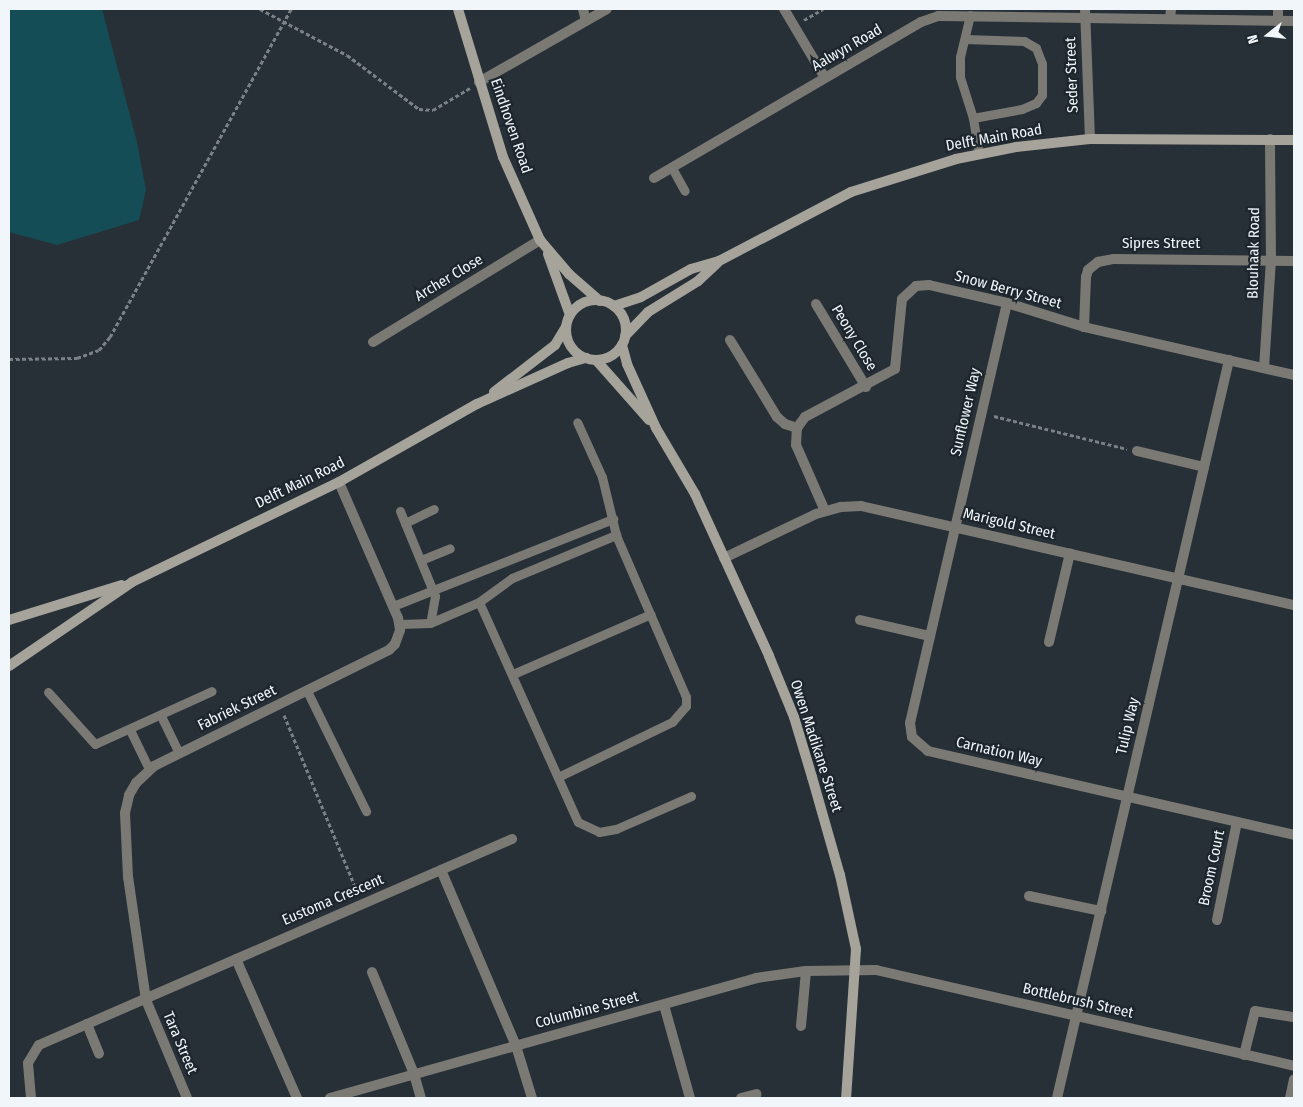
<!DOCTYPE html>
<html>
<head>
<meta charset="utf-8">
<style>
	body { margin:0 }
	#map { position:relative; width:1303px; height:1107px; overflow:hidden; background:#273037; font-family:"Fira Sans Condensed",sans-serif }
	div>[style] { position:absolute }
	.water>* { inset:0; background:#154d56 }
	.path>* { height:3px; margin-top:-1.5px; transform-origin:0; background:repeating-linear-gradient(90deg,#7a8288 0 4px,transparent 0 6.5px) }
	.lane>* { height:9px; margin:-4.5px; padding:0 4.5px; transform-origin:4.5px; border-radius:4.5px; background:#7b7974 }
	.street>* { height:10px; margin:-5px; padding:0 5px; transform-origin:5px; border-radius:5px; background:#7b7974 }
	.secondary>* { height:10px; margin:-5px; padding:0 5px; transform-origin:5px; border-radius:5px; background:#a6a39b }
	.secondary>.ring { margin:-5px; padding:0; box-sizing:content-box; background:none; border:10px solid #a6a39b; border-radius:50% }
	span { translate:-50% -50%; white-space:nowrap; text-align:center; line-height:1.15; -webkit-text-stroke:4.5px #1d262d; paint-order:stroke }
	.street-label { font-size:15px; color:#f0f6fa }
	.frame { position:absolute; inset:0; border:10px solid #f0f6fa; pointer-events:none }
	.north { position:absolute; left:1243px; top:10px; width:50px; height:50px; -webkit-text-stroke:4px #1d262d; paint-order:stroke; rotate:254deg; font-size:14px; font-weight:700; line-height:20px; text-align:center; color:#f0f6fa }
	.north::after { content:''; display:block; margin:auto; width:18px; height:22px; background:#f0f6fa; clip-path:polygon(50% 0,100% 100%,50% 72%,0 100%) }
</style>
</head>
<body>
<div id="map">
	<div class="water">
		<i style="clip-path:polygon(9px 9px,102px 9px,137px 142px,146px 190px,139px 220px,57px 245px,9px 232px)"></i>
	</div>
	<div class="path">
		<i style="left:260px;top:9px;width:98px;rotate:27.9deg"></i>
		<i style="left:347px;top:55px;width:90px;rotate:36.9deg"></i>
		<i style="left:419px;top:109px;width:14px;rotate:4deg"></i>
		<i style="left:433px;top:110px;width:43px;rotate:-30.7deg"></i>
		<i style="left:804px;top:20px;width:22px;rotate:-30deg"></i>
		<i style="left:9px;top:359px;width:68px;rotate:-0.8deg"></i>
		<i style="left:77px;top:358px;width:23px;rotate:-20deg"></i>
		<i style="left:99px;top:350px;width:17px;rotate:-50deg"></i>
		<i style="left:110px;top:337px;width:375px;rotate:-61.1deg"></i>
		<i style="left:994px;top:416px;width:137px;rotate:13.9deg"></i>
		<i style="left:284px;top:715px;width:194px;rotate:67.5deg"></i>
	</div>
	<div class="lane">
		<i style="left:970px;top:15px;width:43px;rotate:103.4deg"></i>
		<i style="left:960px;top:57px;width:20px;rotate:90deg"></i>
		<i style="left:960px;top:77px;width:43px;rotate:72.4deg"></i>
		<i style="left:973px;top:118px;width:36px;rotate:81deg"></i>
		<i style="left:965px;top:39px;width:59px;rotate:1.9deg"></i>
		<i style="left:1024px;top:41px;width:14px;rotate:30deg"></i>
		<i style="left:1036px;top:48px;width:17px;rotate:69deg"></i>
		<i style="left:1042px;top:64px;width:31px;rotate:90deg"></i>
		<i style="left:1042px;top:95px;width:10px;rotate:127deg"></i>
		<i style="left:1036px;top:103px;width:15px;rotate:157deg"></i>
		<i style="left:1022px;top:109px;width:50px;rotate:169.6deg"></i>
		<i style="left:672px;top:168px;width:26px;rotate:61deg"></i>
		<i style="left:400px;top:511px;width:92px;rotate:67.6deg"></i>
		<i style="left:435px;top:596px;width:27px;rotate:100deg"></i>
		<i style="left:405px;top:523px;width:32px;rotate:-26deg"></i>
		<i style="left:421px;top:560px;width:31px;rotate:-22deg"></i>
		<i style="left:479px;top:602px;width:241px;rotate:65.8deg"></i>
		<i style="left:578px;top:822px;width:23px;rotate:25deg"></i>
		<i style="left:599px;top:832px;width:17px;rotate:-10deg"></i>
		<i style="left:616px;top:829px;width:82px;rotate:-23.7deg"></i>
		<i style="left:393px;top:606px;width:237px;rotate:-21.6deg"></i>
		<i style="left:400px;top:624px;width:30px;rotate:-2deg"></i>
		<i style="left:430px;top:623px;width:53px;rotate:-23.2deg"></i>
		<i style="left:479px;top:602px;width:41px;rotate:-36deg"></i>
		<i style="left:512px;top:578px;width:113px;rotate:-22.5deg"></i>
		<i style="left:513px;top:674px;width:150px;rotate:-23.5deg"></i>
		<i style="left:307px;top:691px;width:134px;rotate:63.8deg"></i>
		<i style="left:48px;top:692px;width:70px;rotate:47.9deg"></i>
		<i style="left:95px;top:744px;width:128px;rotate:-24.4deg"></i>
		<i style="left:161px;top:716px;width:41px;rotate:64.1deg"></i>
		<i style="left:130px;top:730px;width:43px;rotate:64deg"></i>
		<i style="left:558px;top:777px;width:127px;rotate:-25.8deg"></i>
		<i style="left:672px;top:722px;width:21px;rotate:-49deg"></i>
		<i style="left:686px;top:706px;width:9px;rotate:-90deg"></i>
		<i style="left:686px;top:697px;width:176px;rotate:-113.4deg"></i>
		<i style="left:616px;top:535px;width:60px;rotate:-103.6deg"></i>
		<i style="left:602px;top:477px;width:60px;rotate:-114.4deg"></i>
	</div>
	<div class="street">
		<i style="left:583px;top:9px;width:12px;rotate:76deg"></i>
		<i style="left:784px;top:9px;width:80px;rotate:59.3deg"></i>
		<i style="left:1085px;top:9px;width:130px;rotate:87.8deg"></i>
		<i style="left:1170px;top:19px;width:10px;rotate:-84deg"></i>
		<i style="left:1278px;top:21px;width:12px;rotate:-90deg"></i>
		<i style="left:479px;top:82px;width:147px;rotate:-29.7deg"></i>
		<i style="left:654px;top:178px;width:309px;rotate:-30.3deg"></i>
		<i style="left:921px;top:22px;width:18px;rotate:-19deg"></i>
		<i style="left:938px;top:16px;width:356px;rotate:0.8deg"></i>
		<i style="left:1007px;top:303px;width:431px;rotate:103deg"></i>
		<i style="left:910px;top:723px;width:14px;rotate:82deg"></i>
		<i style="left:912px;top:737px;width:21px;rotate:41deg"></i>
		<i style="left:928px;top:751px;width:376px;rotate:12.9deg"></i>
		<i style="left:816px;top:304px;width:97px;rotate:58.9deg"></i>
		<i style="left:1084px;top:327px;width:50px;rotate:-87.7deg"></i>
		<i style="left:1086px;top:277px;width:7px;rotate:-74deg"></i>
		<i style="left:1088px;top:270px;width:13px;rotate:-39deg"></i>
		<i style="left:1098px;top:262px;width:16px;rotate:-11deg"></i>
		<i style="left:1114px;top:259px;width:180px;rotate:0.6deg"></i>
		<i style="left:730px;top:340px;width:90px;rotate:58.6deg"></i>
		<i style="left:777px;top:417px;width:11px;rotate:41deg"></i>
		<i style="left:785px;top:424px;width:13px;rotate:18deg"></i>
		<i style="left:373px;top:342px;width:196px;rotate:-31.4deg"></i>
		<i style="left:1264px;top:368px;width:108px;rotate:-86.3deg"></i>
		<i style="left:1271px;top:260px;width:121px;rotate:-90.5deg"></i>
		<i style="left:1137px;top:451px;width:69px;rotate:13.4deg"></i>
		<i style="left:825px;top:511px;width:72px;rotate:-113.7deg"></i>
		<i style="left:796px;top:445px;width:17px;rotate:-87deg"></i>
		<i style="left:797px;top:428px;width:14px;rotate:-54deg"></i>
		<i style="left:805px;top:417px;width:102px;rotate:-28.1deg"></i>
		<i style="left:895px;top:369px;width:70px;rotate:-84.3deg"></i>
		<i style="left:902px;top:299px;width:19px;rotate:-43deg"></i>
		<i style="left:916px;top:286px;width:13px;rotate:-4deg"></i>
		<i style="left:929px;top:285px;width:80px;rotate:13deg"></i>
		<i style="left:1007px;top:303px;width:81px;rotate:17.3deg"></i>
		<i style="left:1084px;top:327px;width:215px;rotate:12.9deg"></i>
		<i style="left:724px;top:558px;width:102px;rotate:-25.6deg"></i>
		<i style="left:816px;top:514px;width:26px;rotate:-16deg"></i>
		<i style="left:841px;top:507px;width:20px;rotate:-3deg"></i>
		<i style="left:861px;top:506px;width:444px;rotate:12.9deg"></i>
		<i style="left:860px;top:620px;width:72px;rotate:12.9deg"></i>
		<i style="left:1049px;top:642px;width:91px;rotate:-76.7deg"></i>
		<i style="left:441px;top:870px;width:191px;rotate:66.9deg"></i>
		<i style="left:516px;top:1046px;width:54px;rotate:72.9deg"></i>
		<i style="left:1029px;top:896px;width:74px;rotate:11.8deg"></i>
		<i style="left:1217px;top:920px;width:100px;rotate:-78.5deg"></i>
		<i style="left:236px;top:959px;width:152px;rotate:66.3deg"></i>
		<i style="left:372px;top:972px;width:110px;rotate:67.6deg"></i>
		<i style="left:414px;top:1074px;width:25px;rotate:74deg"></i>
		<i style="left:664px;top:1005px;width:97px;rotate:74.4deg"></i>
		<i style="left:87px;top:1024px;width:32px;rotate:68deg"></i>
		<i style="left:801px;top:1026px;width:55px;rotate:-84.8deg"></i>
		<i style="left:1244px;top:1055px;width:45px;rotate:-76deg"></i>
		<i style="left:1255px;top:1011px;width:39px;rotate:9deg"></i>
		<i style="left:31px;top:1098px;width:35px;rotate:-95deg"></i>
		<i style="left:28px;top:1063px;width:21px;rotate:-59deg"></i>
		<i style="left:39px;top:1045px;width:516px;rotate:-23.53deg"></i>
		<i style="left:187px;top:1098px;width:106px;rotate:-112.7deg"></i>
		<i style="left:146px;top:1000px;width:124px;rotate:-98.3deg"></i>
		<i style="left:128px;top:877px;width:64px;rotate:-92.7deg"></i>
		<i style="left:125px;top:813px;width:18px;rotate:-77deg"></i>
		<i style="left:129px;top:795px;width:14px;rotate:-60deg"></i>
		<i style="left:136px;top:783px;width:25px;rotate:-43deg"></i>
		<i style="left:154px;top:766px;width:262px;rotate:-26.3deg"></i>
		<i style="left:389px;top:650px;width:8px;rotate:-45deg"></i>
		<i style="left:395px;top:644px;width:15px;rotate:-70deg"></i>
		<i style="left:400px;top:630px;width:12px;rotate:-99deg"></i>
		<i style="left:398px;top:618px;width:148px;rotate:-113.5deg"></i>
		<i style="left:330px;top:1098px;width:443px;rotate:-15.7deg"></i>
		<i style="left:756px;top:978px;width:50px;rotate:-8deg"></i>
		<i style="left:806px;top:971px;width:70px;rotate:-0.8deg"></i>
		<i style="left:876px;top:970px;width:429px;rotate:12.9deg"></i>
		<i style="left:741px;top:1098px;width:16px;rotate:-14deg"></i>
		<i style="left:1057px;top:1098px;width:758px;rotate:-76.88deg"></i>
		<i style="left:1290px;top:1098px;width:19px;rotate:-78deg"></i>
	</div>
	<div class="secondary">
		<i style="left:458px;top:9px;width:155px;rotate:73.1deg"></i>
		<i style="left:503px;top:157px;width:91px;rotate:66deg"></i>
		<i style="left:540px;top:240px;width:45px;rotate:49.5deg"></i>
		<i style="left:569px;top:274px;width:41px;rotate:41.1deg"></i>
		<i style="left:548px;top:254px;width:65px;rotate:70.2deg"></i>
		<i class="ring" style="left:566px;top:300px;width:50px;height:50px"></i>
		<i style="left:614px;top:306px;width:28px;rotate:-18deg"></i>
		<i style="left:641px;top:297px;width:57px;rotate:-29.2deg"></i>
		<i style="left:691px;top:269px;width:29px;rotate:-16deg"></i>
		<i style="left:719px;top:261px;width:149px;rotate:-27.6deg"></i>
		<i style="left:851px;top:192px;width:110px;rotate:-17.4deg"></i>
		<i style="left:956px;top:159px;width:61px;rotate:-11.3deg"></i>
		<i style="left:1016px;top:147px;width:74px;rotate:-6.2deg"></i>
		<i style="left:1090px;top:139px;width:204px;rotate:0.3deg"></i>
		<i style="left:625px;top:336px;width:33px;rotate:-46deg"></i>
		<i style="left:648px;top:312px;width:59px;rotate:-31.8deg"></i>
		<i style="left:698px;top:281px;width:26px;rotate:-43deg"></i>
		<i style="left:622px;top:345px;width:20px;rotate:75deg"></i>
		<i style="left:627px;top:364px;width:70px;rotate:65.6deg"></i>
		<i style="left:656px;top:428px;width:77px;rotate:59.4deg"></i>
		<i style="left:695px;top:494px;width:178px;rotate:65.4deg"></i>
		<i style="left:769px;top:656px;width:66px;rotate:67.7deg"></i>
		<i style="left:794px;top:717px;width:63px;rotate:73.3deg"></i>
		<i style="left:812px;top:777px;width:102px;rotate:74.1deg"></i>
		<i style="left:840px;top:875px;width:76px;rotate:77.8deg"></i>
		<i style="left:856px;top:949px;width:149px;rotate:93.8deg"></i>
		<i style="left:596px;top:360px;width:80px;rotate:48.5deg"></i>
		<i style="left:494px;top:392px;width:77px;rotate:-37.6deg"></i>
		<i style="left:555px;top:345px;width:21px;rotate:-59deg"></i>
		<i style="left:9px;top:620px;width:118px;rotate:-17.2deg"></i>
		<i style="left:9px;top:666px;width:149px;rotate:-34.3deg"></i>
		<i style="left:132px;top:582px;width:230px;rotate:-25.8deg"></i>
		<i style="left:339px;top:482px;width:159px;rotate:-29.5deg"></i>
		<i style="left:477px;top:404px;width:100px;rotate:-24.3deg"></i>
		<i style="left:568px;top:363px;width:19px;rotate:-16deg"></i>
	</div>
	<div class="street-label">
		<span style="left:847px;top:48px;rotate:-30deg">Aalwyn Road</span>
		<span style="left:1072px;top:75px;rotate:-92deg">Seder Street</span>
		<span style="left:511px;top:126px;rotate:71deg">Eindhoven Road</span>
		<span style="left:994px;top:138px;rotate:-10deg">Delft Main Road</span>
		<span style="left:1161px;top:244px">Sipres Street</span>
		<span style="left:1254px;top:253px;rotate:-89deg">Blouhaak Road</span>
		<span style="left:449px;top:278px;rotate:-31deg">Archer Close</span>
		<span style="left:1008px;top:290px;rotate:15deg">Snow Berry Street</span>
		<span style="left:854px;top:338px;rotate:59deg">Peony Close</span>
		<span style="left:966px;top:412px;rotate:-77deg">Sunflower Way</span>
		<span style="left:300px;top:483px;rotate:-26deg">Delft Main Road</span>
		<span style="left:1009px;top:524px;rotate:13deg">Marigold Street</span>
		<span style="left:237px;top:708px;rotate:-26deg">Fabriek Street</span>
		<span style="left:1128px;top:726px;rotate:-77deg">Tulip Way</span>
		<span style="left:816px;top:746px;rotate:72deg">Owen Madikane Street</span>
		<span style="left:999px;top:752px;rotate:13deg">Carnation Way</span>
		<span style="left:1212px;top:868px;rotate:-78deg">Broom Court</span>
		<span style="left:333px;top:900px;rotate:-23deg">Eustoma Crescent</span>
		<span style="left:1078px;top:1001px;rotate:13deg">Bottlebrush Street</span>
		<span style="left:587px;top:1010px;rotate:-15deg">Columbine Street</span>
		<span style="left:180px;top:1043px;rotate:67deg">Tara Street</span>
	</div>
	<div class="frame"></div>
	<div class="north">N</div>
</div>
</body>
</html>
